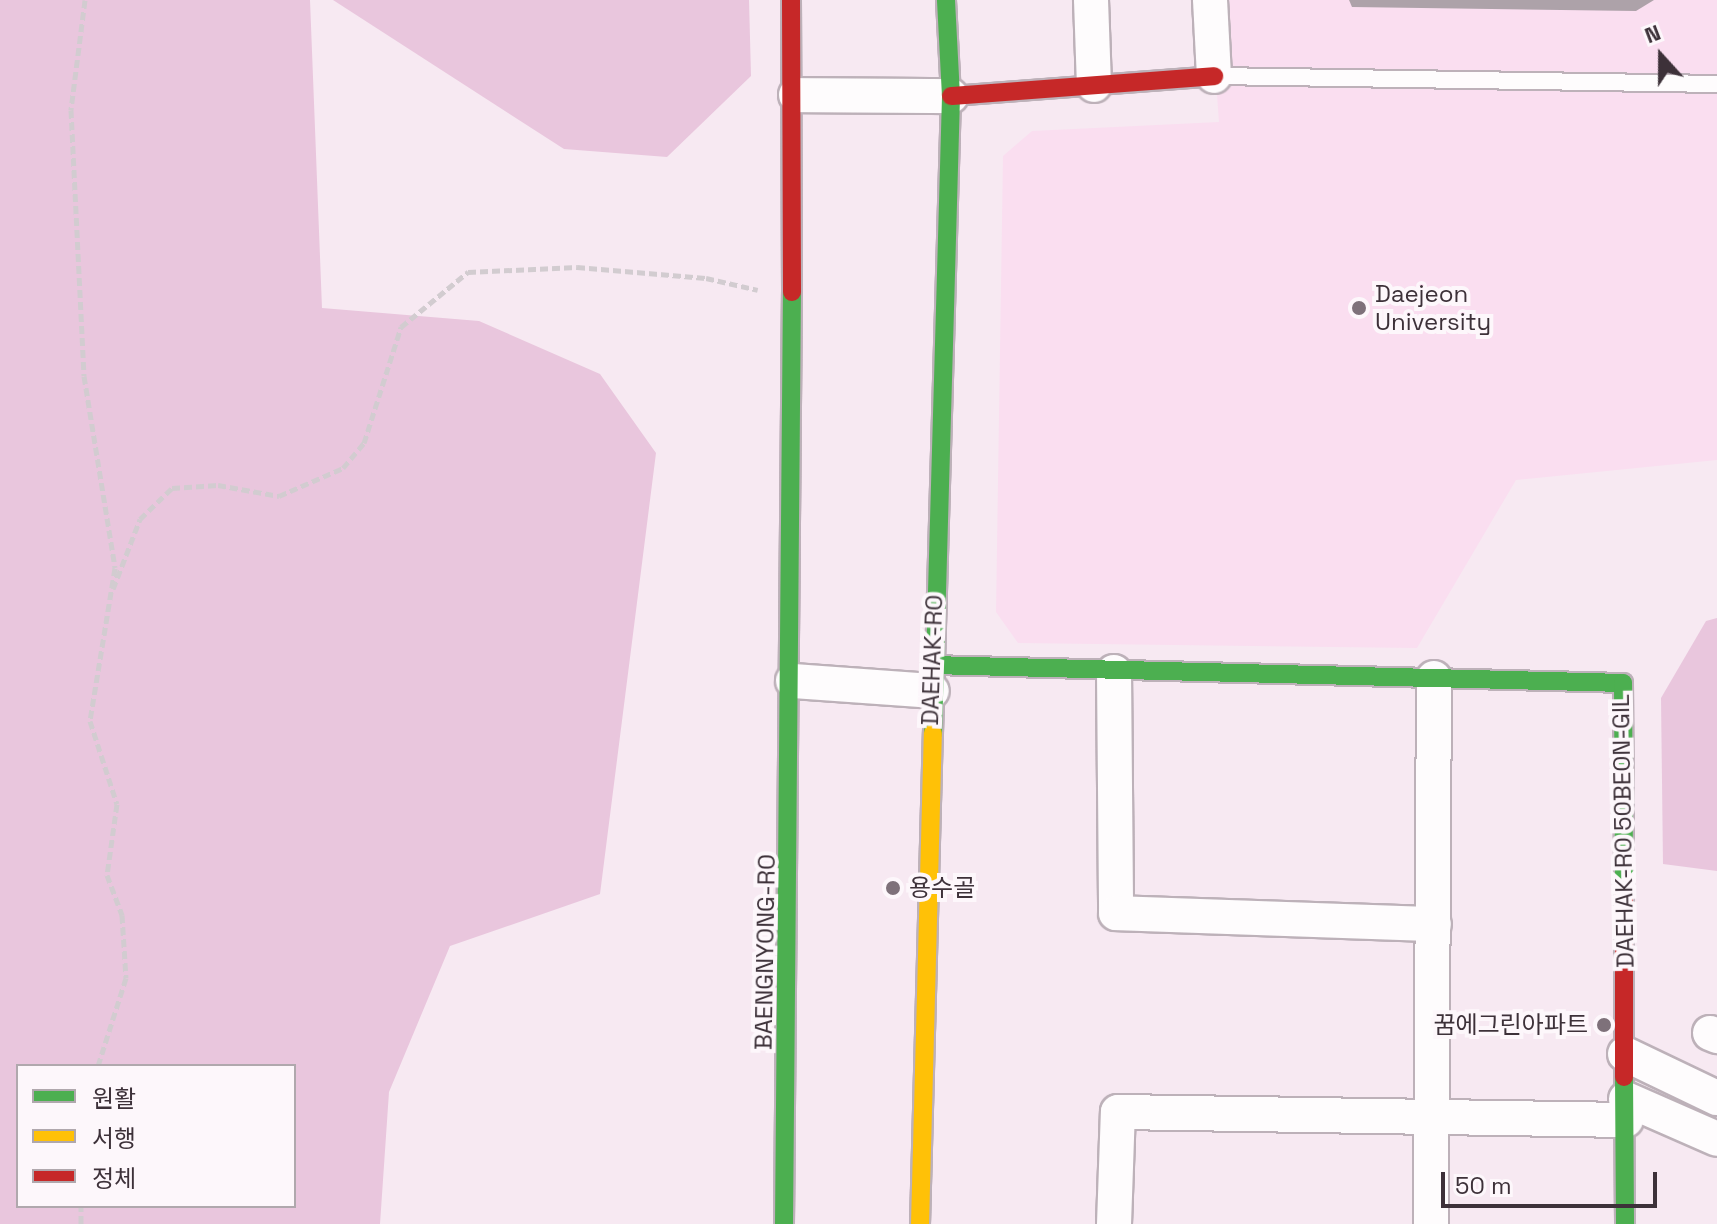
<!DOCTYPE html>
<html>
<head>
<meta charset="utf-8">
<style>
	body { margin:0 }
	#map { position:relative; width:1717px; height:1224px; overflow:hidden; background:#f7e9f2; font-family:"Space Grotesk","Noto Sans KR",sans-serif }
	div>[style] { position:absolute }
	.built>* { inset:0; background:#fadef0 }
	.green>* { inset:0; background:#e9c6dd }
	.building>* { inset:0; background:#ada2a9 }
	.path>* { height:5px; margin-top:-2.5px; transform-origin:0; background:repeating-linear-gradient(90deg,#d2ccd0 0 8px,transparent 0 12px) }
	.roads { filter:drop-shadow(2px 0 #bdb1b9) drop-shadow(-2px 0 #bdb1b9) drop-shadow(0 2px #bdb1b9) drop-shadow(0 -2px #bdb1b9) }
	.lane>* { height:16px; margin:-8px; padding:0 8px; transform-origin:8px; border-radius:8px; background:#fefcfd }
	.street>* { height:34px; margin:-17px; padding:0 17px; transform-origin:17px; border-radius:17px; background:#fefcfd }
	.fast>* { height:18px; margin:-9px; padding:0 9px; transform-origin:9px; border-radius:9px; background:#4caf50 }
	.slow>* { height:18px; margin:-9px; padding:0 9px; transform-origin:9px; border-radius:9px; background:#ffc107 }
	.jam>* { height:18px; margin:-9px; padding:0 9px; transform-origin:9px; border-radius:9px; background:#c62828 }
	.dots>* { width:22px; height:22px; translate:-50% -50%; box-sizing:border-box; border:4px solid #fdf7fb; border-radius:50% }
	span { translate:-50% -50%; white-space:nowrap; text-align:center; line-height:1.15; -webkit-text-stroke:8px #fdf7fb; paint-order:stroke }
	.poi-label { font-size:24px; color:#3d3139 }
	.left { translate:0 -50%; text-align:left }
	.right { translate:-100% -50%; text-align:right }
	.street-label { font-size:24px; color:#3d3139 }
	.legend { position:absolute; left:16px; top:1064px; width:280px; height:144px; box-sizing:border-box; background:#fdf7fb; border:2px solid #b0a8ad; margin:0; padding:10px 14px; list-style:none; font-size:24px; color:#3d3139 }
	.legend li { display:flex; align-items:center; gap:16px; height:40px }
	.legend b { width:40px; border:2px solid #b0a8ad }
	.north { position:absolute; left:1621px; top:16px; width:80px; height:80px; -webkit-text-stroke:6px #fdf7fb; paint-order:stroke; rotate:339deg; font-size:22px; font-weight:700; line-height:32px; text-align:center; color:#3d3139 }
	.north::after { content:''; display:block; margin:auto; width:28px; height:36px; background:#3d3139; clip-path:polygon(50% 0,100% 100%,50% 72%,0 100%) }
	.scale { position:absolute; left:1441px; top:1172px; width:216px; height:36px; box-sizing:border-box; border:4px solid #3d3139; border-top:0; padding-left:10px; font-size:24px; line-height:28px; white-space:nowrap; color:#3d3139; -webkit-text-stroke:6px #fdf7fb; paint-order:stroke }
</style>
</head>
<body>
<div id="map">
	<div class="built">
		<i style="clip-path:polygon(1210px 0,1717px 0,1717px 460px,1516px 480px,1417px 648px,1018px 643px,996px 612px,1003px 156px,1032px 131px,1219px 122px)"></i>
	</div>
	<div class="green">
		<i style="clip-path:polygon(evenodd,0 0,310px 0,322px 308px,479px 321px,600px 374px,656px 453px,600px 894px,450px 946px,389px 1092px,380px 1224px,0 1224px,0 0,18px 1066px,294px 1066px,294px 1206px,18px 1206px,18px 1066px)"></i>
		<i style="clip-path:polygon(333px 0,749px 0,751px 76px,667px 157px,564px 149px)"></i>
		<i style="clip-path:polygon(1717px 618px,1717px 871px,1663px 864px,1661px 698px,1706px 621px)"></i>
	</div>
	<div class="building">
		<i style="clip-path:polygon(1349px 0,1654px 0,1636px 11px,1352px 7px)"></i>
	</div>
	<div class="path">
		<i style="left:85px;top:0;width:111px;rotate:97.3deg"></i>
		<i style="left:71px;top:110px;width:266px;rotate:87.2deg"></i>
		<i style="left:84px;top:376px;width:194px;rotate:80.8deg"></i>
		<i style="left:115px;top:568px;width:155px;rotate:99.3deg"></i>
		<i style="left:90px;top:721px;width:87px;rotate:72deg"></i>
		<i style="left:117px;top:804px;width:72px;rotate:98deg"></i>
		<i style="left:107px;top:875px;width:43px;rotate:69.4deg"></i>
		<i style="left:122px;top:915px;width:63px;rotate:86.4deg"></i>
		<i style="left:126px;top:978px;width:92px;rotate:107.7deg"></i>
		<i style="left:113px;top:589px;width:75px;rotate:-68.9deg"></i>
		<i style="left:140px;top:519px;width:45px;rotate:-44.1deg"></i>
		<i style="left:172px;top:488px;width:46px;rotate:-3.7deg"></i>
		<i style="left:218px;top:485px;width:62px;rotate:10.2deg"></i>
		<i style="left:279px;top:496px;width:70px;rotate:-23.6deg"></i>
		<i style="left:343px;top:468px;width:33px;rotate:-50deg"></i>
		<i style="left:364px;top:443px;width:122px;rotate:-72.3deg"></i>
		<i style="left:401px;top:327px;width:87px;rotate:-39.4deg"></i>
		<i style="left:468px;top:272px;width:109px;rotate:-2.6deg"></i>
		<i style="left:577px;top:267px;width:129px;rotate:4.9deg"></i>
		<i style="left:706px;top:278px;width:53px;rotate:13deg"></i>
		<i style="left:81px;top:1224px;width:18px;rotate:-90deg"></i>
	</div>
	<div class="roads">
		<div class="lane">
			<i style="left:1215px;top:76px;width:502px;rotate:0.91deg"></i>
		</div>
		<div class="street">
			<i style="left:1091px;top:0;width:85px;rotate:88deg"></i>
			<i style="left:1210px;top:0;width:76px;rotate:87deg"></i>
			<i style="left:796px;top:95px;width:155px;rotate:0.4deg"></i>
			<i style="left:1114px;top:672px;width:241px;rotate:89.5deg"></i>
			<i style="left:1116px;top:913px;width:318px;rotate:2deg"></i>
			<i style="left:793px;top:681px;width:139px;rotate:4.1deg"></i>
			<i style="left:1710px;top:1033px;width:8px;rotate:23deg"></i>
			<i style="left:1625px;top:1054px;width:102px;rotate:25.6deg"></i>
			<i style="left:1626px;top:1099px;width:99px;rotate:23.7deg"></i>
			<i style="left:1114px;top:1224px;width:112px;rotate:-88deg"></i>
			<i style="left:1118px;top:1112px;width:508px;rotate:0.9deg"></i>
			<i style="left:1431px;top:1224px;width:546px;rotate:-89.69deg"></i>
		</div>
		<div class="fast">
			<i style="left:932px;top:665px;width:691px;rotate:1.49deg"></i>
			<i style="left:1623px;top:683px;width:210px;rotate:89.7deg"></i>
			<i style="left:933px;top:733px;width:637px;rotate:-88.38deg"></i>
			<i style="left:951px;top:96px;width:96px;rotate:-93deg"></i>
			<i style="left:1624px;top:1077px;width:147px;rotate:89.6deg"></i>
			<i style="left:784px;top:1224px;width:932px;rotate:-89.51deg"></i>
		</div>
		<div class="slow">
			<i style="left:920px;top:1224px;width:491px;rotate:-88.5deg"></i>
		</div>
		<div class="jam">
			<i style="left:791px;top:0;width:292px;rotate:89.8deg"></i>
			<i style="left:951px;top:96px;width:264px;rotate:-4.3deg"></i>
			<i style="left:1624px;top:893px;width:184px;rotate:90deg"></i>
		</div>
	</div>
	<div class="dots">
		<i style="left:1359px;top:308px;background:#7e717a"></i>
		<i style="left:893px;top:888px;background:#7e717a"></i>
		<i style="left:1604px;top:1025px;background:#7e717a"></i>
	</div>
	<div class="poi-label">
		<span class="left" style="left:1375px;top:308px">Daejeon<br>University</span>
		<span class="left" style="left:909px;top:888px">용수골</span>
		<span class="right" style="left:1588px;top:1025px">꿈에그린아파트</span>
	</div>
	<div class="street-label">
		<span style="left:932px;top:660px;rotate:-88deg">DAEHAK-RO</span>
		<span style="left:1623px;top:831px;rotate:-91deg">DAEHAK-RO 50BEON-GIL</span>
		<span style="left:765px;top:952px;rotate:-89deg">BAENGNYONG-RO</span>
	</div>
	<ul class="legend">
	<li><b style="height:10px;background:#4caf50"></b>원활</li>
	<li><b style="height:10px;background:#ffc107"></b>서행</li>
	<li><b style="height:10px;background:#c62828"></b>정체</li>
	</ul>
	<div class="north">N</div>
	<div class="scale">50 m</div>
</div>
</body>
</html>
